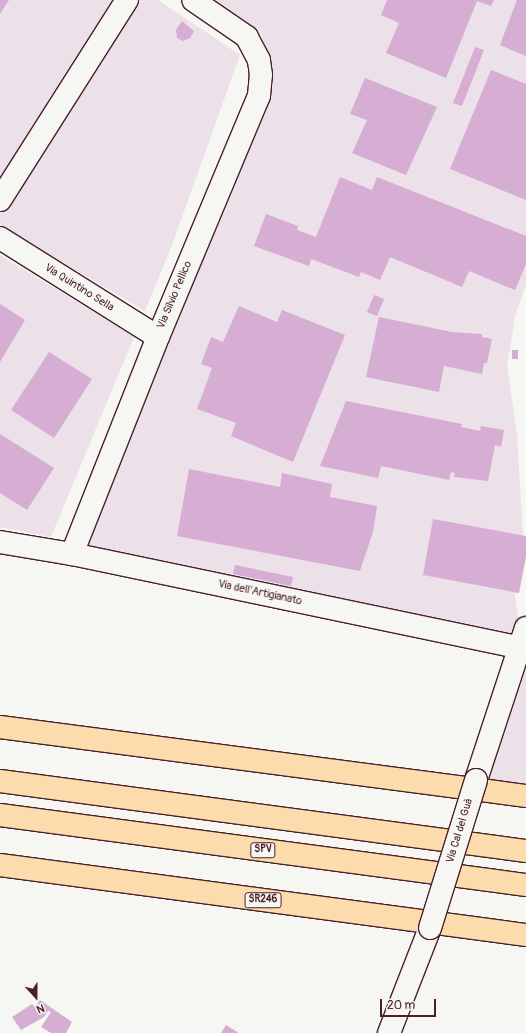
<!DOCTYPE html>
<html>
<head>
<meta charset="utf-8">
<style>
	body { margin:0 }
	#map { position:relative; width:526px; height:1033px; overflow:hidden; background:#f6f6f2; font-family:Pangolin,sans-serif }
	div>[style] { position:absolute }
	.built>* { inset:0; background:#ece0e9 }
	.building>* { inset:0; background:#d6add3 }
	.roads { filter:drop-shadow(1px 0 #4a1f2b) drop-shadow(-1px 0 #4a1f2b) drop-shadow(0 1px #4a1f2b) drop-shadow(0 -1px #4a1f2b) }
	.street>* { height:22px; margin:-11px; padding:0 11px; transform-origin:11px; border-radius:11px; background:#f6f6f2 }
	.highway>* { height:22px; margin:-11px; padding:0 11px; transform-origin:11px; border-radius:11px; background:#fcdcac }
	.bridges { filter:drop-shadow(1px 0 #4a1f2b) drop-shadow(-1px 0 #4a1f2b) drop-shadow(0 1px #4a1f2b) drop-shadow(0 -1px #4a1f2b) }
	.street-bridge>* { height:22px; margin:-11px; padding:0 11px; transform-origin:11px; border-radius:11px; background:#f6f6f2 }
	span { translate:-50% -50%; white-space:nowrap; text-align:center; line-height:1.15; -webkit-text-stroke:3.5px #f6f6f2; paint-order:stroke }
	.shield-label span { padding:1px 3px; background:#f6f6f2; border:1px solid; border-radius:3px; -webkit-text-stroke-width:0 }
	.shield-label { font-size:10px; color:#4a1f2b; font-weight:700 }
	.street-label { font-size:11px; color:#4a1f2b }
	.north { position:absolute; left:16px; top:977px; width:40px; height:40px; -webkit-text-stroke:3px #f6f6f2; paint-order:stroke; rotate:159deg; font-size:11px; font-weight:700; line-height:16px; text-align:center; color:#4a1f2b }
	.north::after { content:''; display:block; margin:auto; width:14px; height:18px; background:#4a1f2b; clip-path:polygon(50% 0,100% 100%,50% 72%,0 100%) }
	.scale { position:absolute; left:380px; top:999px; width:56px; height:18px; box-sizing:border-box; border:2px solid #4a1f2b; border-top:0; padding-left:5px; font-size:12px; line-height:14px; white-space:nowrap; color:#4a1f2b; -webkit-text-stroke:3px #f6f6f2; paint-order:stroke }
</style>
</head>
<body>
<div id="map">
	<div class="built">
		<i style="clip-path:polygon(0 0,158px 0,240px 55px,172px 245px,145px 311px,0 225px)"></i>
		<i style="clip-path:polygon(210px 0,526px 0,526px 284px,515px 316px,507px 367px,517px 434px,523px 536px,526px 537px,526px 556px,519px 593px,515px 593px,521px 651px,526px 638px,526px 795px,477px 791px,520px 652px,79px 543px,198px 256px,270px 59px,262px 37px)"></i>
		<i style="clip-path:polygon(0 255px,134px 337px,51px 537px,0 527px)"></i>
	</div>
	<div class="building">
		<i style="clip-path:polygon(0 0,9px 0,0 14px)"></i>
		<i style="clip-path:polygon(387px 0,494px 0,491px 6px,477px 1px,446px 78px,386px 53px,399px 23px,381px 15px)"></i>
		<i style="clip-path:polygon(517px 0,526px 0,526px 56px,500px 45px)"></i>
		<i style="clip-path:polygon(182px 21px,194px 31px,190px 38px,183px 41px,177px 38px,176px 30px)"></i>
		<i style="clip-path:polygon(475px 47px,484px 50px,462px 106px,453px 103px)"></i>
		<i style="clip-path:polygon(491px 70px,526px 84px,526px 200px,450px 169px)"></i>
		<i style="clip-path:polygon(365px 78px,437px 107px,406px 175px,352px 153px,367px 120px,350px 114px)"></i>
		<i style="clip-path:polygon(340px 177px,372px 190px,377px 177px,526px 236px,526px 264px,515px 290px,469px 271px,462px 287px,390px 257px,380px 280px,361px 272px,359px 277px,311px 259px,309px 266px,254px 246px,266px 214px,298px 226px,297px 230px,316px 237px)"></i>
		<i style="clip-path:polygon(374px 295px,384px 299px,377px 316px,367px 312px)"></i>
		<i style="clip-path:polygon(0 304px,25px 320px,0 362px)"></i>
		<i style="clip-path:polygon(239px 306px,277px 322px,282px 310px,345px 335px,293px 462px,231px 436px,236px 423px,197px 409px,212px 368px,201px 364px,211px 337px,223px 342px)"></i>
		<i style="clip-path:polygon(379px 317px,452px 332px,482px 334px,482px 337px,492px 339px,487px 363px,484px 363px,482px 374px,444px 366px,439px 392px,366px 377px)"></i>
		<i style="clip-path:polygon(512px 350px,518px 350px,518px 359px,512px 359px)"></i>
		<i style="clip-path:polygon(49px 352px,92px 379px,54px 438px,11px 410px)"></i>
		<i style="clip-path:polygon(346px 401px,462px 424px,461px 427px,480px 431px,481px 426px,504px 430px,501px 447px,495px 445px,488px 481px,454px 477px,455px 473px,451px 472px,449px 480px,381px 466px,378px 478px,320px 466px)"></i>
		<i style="clip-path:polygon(0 434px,54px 468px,27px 510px,0 493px)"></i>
		<i style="clip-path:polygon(189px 469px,280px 487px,282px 473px,332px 484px,330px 497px,377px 506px,373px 532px,360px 571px,177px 536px)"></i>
		<i style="clip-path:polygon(433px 519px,526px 536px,526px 556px,519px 593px,423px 575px)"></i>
		<i style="clip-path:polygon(235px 565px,293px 577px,291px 586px,233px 574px)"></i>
		<i style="clip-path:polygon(40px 1000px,72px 1022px,66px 1033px,51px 1033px,41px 1027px,51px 1012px,48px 1011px,44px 1017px,21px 1030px,12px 1017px,32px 1004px,35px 1007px)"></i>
		<i style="clip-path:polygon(226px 1025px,239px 1033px,221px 1033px)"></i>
	</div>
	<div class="roads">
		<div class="street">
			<i style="left:0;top:200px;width:237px;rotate:-57.6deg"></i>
			<i style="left:0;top:238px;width:186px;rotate:32.1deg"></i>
			<i style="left:0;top:542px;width:73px;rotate:9.5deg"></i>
			<i style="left:72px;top:554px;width:457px;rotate:11.8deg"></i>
			<i style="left:72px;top:554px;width:233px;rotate:-68.4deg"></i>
			<i style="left:158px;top:337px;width:261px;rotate:-67.3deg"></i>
			<i style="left:259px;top:96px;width:21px;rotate:-85deg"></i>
			<i style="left:261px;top:75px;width:15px;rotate:-98deg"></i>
			<i style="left:259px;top:60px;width:26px;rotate:-118deg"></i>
			<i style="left:247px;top:37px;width:65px;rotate:-145.6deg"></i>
			<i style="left:476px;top:780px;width:160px;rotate:-71.8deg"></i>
			<i style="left:389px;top:1033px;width:113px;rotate:-68.7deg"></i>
		</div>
		<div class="highway">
			<i style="left:0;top:727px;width:531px;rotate:7.47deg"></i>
			<i style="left:0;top:781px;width:531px;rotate:7.58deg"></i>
			<i style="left:0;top:815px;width:531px;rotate:7.58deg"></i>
			<i style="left:0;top:865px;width:531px;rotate:7.58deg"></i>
		</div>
	</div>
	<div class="bridges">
		<div class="street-bridge">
			<i style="left:430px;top:928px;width:155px;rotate:-72.7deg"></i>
		</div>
	</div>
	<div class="shield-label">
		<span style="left:263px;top:850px">SPV</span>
		<span style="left:263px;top:900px">SR246</span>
	</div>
	<div class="street-label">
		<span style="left:79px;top:288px;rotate:32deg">Via Quintino Sella</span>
		<span style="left:175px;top:295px;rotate:-67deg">Via Silvio Pellico</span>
		<span style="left:260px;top:593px;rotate:12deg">Via dell'Artigianato</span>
		<span style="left:460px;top:831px;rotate:-73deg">Via Cal del Guà</span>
	</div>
	<div class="north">N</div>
	<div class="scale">20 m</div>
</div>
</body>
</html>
